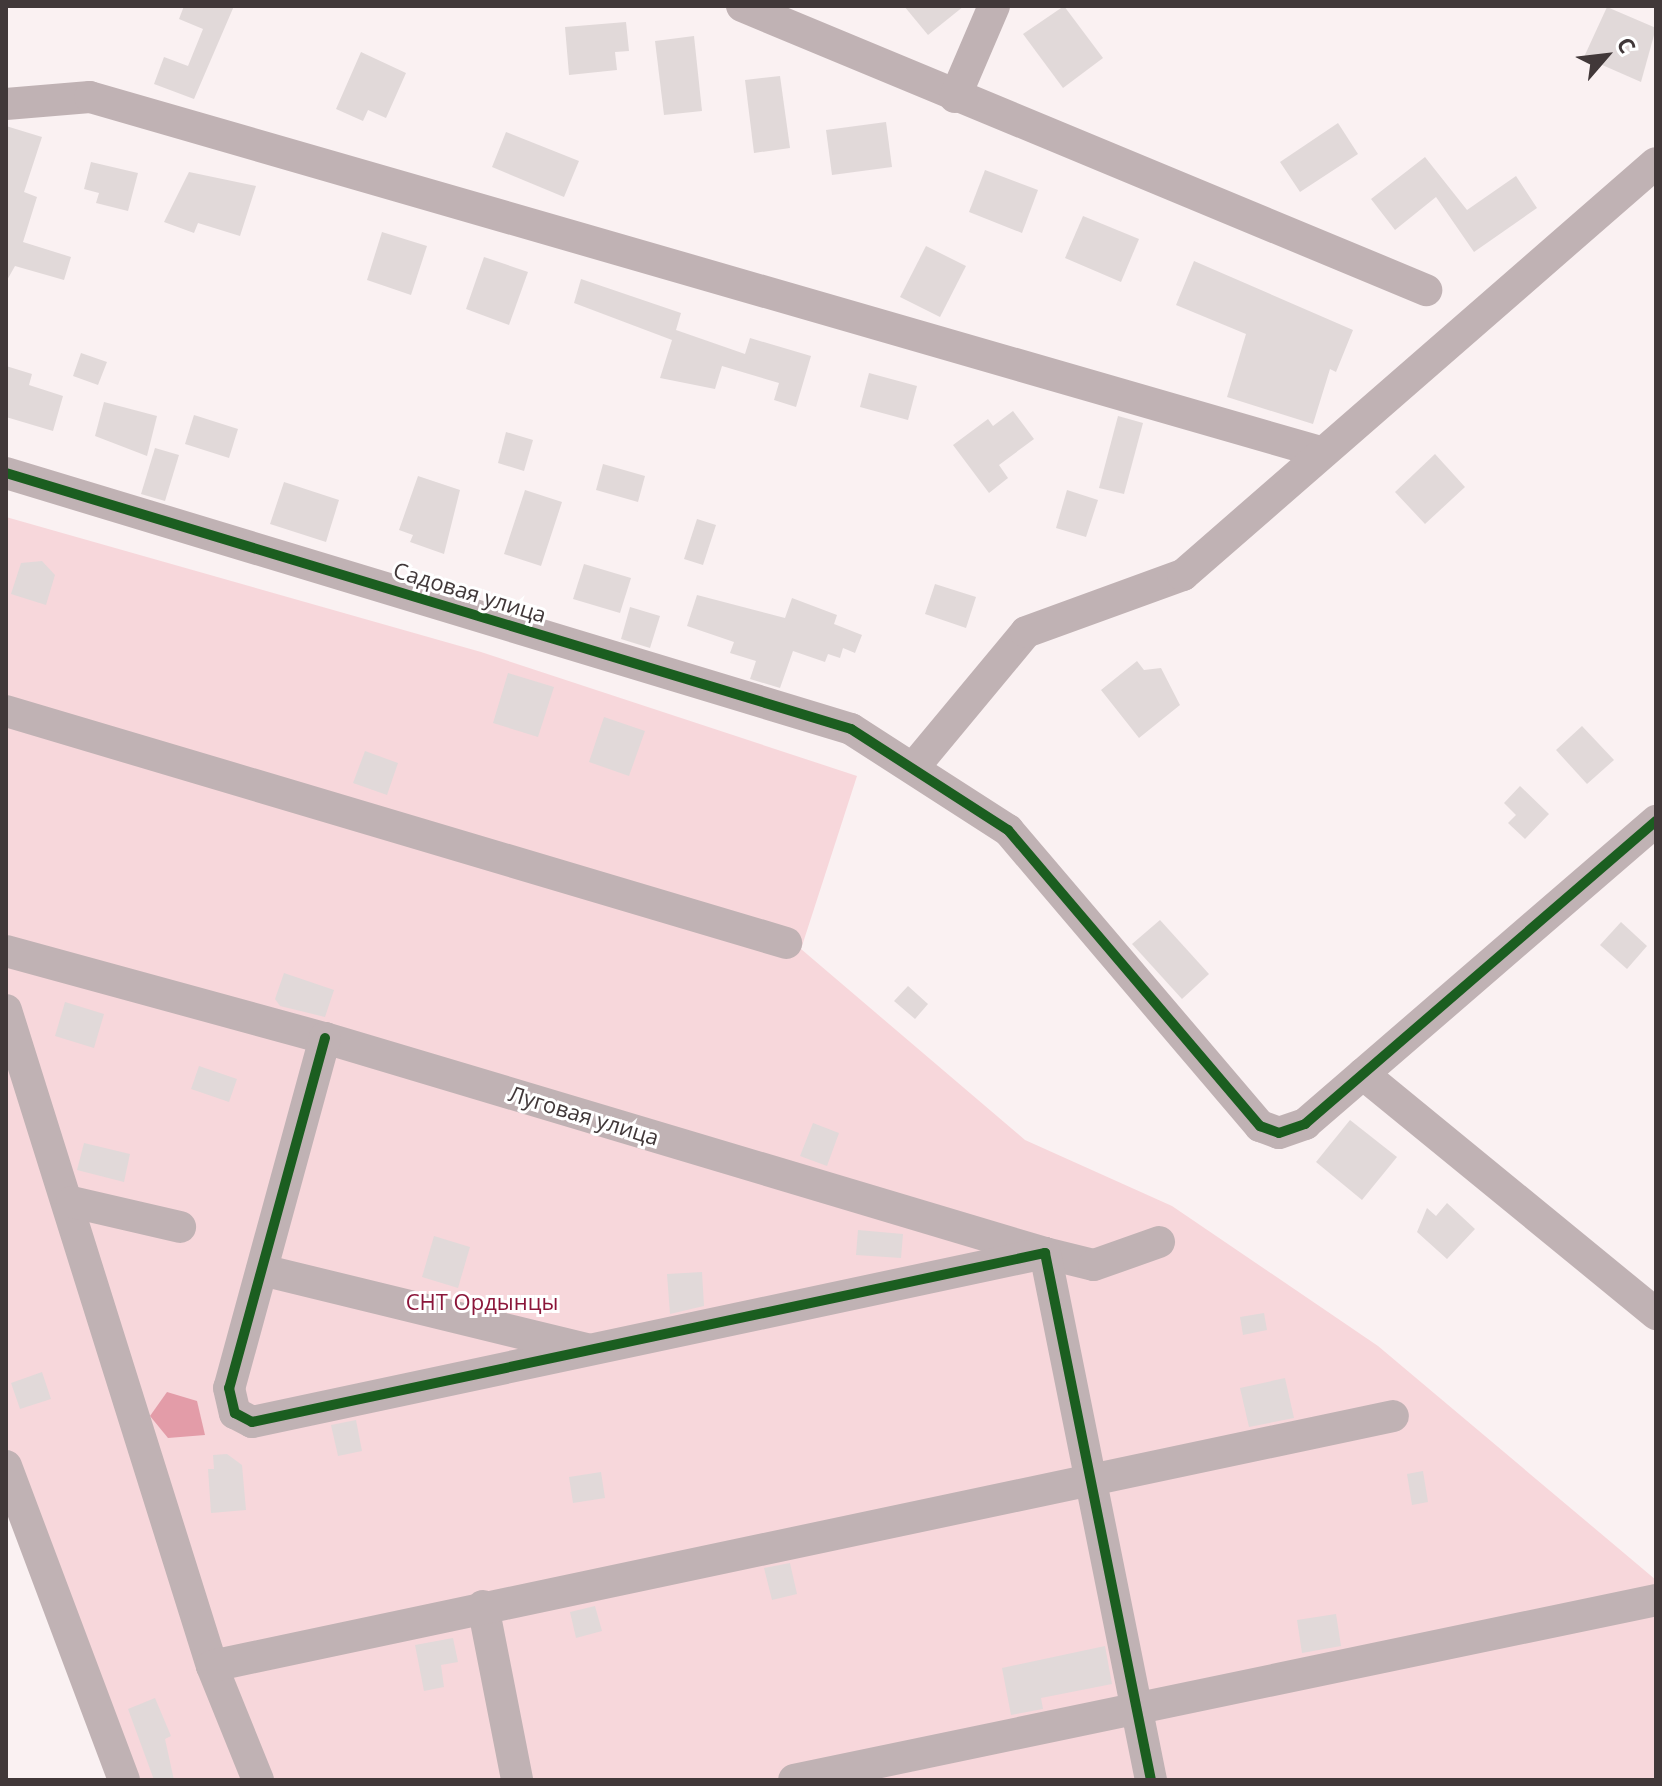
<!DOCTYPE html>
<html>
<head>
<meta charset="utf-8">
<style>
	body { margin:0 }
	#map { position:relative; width:1662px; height:1786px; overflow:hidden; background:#faf1f2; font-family:"Open Sans",sans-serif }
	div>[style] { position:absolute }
	.green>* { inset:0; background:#f7d7db }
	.water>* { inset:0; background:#e39ca8 }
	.building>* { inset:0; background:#e1d9d9 }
	.minor>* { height:32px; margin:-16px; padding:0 16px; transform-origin:16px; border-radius:16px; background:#c0b2b4 }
	.cycleway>* { height:10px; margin:-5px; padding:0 5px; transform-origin:5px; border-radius:5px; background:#1b5e20 }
	span { translate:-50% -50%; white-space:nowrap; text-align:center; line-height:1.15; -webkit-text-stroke:6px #fff; paint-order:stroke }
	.street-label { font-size:22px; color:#413839 }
	.park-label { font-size:22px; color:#8b163a }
	.frame { position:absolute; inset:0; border:8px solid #413839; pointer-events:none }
	.north { position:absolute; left:1566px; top:16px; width:80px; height:80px; -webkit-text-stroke:6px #fff; paint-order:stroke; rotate:62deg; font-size:22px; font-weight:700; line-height:32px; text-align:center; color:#413839 }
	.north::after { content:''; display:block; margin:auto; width:28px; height:36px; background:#413839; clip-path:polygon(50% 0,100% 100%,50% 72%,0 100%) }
</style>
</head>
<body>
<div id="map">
	<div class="green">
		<i style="clip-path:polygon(6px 517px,481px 652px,857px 776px,801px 949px,1025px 1140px,1172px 1206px,1378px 1346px,1656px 1580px,1656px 1780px,135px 1780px,6px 1446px)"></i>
	</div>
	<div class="water">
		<i style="clip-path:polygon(167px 1392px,197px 1401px,205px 1435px,168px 1438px,150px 1416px)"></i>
	</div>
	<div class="building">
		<i style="clip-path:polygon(184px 6px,234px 6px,194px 99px,154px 84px,164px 57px,188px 66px,203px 29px,179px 19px)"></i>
		<i style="clip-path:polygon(904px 6px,964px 6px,928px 35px)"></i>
		<i style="clip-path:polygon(1064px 6px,1103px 58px,1063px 88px,1023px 34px)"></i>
		<i style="clip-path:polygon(1607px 7px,1656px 28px,1641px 82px,1584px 57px)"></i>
		<i style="clip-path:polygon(626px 22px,629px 51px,615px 52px,617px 70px,569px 75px,565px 27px)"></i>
		<i style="clip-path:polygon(694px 36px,702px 111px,664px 115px,655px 41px)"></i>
		<i style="clip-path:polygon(361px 52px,406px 73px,386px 118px,368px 110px,363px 121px,336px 109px)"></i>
		<i style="clip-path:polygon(780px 76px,790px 148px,754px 153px,745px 80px)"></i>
		<i style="clip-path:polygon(886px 122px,892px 167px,832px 175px,826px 130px)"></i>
		<i style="clip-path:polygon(1338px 123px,1358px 154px,1300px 192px,1280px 162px)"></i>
		<i style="clip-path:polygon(6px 126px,42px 137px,24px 192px,37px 197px,23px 242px,71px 257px,64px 280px,15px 266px,6px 282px)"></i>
		<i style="clip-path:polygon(506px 132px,579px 161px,564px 197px,492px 167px)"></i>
		<i style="clip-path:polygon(1425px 157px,1467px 210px,1516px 176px,1537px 208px,1474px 252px,1436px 197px,1395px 230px,1371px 199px)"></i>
		<i style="clip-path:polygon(91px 162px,138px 173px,128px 211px,96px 203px,99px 193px,84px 189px)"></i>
		<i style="clip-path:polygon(985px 170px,1038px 190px,1022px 233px,969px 212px)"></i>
		<i style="clip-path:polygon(189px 172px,256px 186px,240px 236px,198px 223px,194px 233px,164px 222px)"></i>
		<i style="clip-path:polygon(1083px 216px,1139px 239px,1121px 282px,1065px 258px)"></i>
		<i style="clip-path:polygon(382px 232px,427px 246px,411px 295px,367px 280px)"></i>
		<i style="clip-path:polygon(926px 246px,966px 266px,940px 317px,900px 297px)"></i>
		<i style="clip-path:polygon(484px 257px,528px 272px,509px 325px,466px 309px)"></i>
		<i style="clip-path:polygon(1194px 261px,1353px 330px,1336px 372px,1330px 369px,1313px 424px,1227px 397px,1246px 334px,1176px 305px)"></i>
		<i style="clip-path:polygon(581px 279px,681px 313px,676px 330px,745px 354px,750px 338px,811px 356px,796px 407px,774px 400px,779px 383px,722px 366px,715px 389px,660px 378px,672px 340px,574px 303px)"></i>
		<i style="clip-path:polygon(81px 353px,107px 362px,98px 385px,73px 376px)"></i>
		<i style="clip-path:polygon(6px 366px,32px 374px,29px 385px,63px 396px,53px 431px,6px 417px)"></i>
		<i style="clip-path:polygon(869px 373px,917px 386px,908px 420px,860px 407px)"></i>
		<i style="clip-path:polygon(104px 402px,157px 416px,147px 456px,95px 436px)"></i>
		<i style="clip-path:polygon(1013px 411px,1034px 439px,999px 465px,1008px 478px,989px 493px,953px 445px,988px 419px,993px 426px)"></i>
		<i style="clip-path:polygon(194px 415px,238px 429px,229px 458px,185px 444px)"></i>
		<i style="clip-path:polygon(1118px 416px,1143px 423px,1124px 494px,1099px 488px)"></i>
		<i style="clip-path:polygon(506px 432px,533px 440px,524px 471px,498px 463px)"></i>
		<i style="clip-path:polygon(155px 448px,179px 455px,165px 501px,141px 494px)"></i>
		<i style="clip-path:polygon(1435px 454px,1465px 487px,1425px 524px,1395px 492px)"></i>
		<i style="clip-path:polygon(603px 464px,645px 476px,638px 502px,596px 490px)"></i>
		<i style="clip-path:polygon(418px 476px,460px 490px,444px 554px,410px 542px,413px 535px,399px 530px)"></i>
		<i style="clip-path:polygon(284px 482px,339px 500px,326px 542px,270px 524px)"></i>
		<i style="clip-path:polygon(525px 490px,562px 502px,541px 566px,504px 554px)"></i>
		<i style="clip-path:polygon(1067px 490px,1098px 500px,1086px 537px,1056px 528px)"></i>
		<i style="clip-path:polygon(697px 519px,716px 525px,703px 565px,684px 559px)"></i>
		<i style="clip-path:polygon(42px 561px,55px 575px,46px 605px,11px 594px,21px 563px)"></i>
		<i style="clip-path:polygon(584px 564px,631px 578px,620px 613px,573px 599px)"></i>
		<i style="clip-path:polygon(935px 584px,976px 597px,966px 628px,925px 614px)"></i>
		<i style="clip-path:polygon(697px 595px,785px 618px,792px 598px,837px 615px,834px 624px,862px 635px,855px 653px,843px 648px,840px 658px,828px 654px,825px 662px,793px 651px,780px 688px,750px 679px,756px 661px,730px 653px,734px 642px,687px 626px)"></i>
		<i style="clip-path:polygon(630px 607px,660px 616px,650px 648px,621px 639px)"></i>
		<i style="clip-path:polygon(1137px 661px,1144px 670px,1161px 668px,1180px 705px,1139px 738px,1101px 690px)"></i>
		<i style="clip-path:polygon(508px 673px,554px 687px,538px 737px,493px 723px)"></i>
		<i style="clip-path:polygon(604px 717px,645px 731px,629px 776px,589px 762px)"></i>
		<i style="clip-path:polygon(1582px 726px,1614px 760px,1587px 784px,1556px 750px)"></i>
		<i style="clip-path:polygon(365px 751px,398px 763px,387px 795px,353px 783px)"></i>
		<i style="clip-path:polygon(1520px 786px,1549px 814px,1525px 839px,1508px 823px,1516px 815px,1504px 803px)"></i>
		<i style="clip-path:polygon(1160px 920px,1209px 974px,1182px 999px,1132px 944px)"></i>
		<i style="clip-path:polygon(1621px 922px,1647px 946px,1627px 969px,1600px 945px)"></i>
		<i style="clip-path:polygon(284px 973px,334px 990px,325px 1017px,280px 1006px,275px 999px)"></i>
		<i style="clip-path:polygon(908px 986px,928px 1004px,915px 1019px,894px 1001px)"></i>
		<i style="clip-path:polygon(65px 1002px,104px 1014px,94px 1048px,55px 1036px)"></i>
		<i style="clip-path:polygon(199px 1066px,237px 1079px,229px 1102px,191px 1089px)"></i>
		<i style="clip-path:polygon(1350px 1120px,1397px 1157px,1362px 1200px,1316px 1162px)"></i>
		<i style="clip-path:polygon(813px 1123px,839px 1133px,827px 1166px,800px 1156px)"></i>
		<i style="clip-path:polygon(84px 1143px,130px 1154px,124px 1182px,77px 1170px)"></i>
		<i style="clip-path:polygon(1447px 1203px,1475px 1229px,1447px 1259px,1417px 1232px,1427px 1208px,1436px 1216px)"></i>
		<i style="clip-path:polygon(858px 1230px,903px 1234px,901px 1258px,856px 1255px)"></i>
		<i style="clip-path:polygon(434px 1236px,470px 1247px,458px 1288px,422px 1277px)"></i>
		<i style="clip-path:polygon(702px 1272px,704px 1306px,670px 1314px,667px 1274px)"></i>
		<i style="clip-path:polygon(1264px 1313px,1267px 1330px,1243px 1335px,1240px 1317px)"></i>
		<i style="clip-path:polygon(42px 1372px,51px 1399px,20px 1409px,11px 1383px)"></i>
		<i style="clip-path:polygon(1285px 1378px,1294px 1418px,1249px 1427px,1240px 1388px)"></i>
		<i style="clip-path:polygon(356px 1420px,362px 1451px,338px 1456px,331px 1425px)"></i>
		<i style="clip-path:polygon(227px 1454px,242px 1465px,246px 1510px,211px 1513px,208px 1469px,214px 1469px,213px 1455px)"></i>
		<i style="clip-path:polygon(1423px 1471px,1428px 1502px,1412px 1505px,1407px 1474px)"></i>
		<i style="clip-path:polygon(601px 1472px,605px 1498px,573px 1503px,569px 1477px)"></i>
		<i style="clip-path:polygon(790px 1563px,797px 1594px,772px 1600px,764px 1568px)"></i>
		<i style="clip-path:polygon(595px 1606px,602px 1631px,576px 1638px,570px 1612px)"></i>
		<i style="clip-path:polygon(1336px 1614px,1341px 1646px,1302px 1653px,1297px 1620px)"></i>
		<i style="clip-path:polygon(453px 1638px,458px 1662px,441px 1665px,444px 1687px,424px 1691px,415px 1645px)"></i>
		<i style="clip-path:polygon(1105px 1646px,1112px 1684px,1041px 1698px,1043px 1709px,1011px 1715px,1002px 1668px)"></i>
		<i style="clip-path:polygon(155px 1698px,171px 1736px,165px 1739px,174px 1780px,154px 1780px,128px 1709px)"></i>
	</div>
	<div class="minor">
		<i style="left:742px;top:6px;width:741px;rotate:22.55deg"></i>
		<i style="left:955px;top:97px;width:99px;rotate:-66.8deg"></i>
		<i style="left:6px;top:104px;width:84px;rotate:-4.8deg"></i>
		<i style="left:90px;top:97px;width:1280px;rotate:16.1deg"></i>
		<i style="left:6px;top:473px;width:883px;rotate:16.85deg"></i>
		<i style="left:851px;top:729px;width:187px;rotate:32.8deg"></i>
		<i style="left:1008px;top:830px;width:389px;rotate:49.6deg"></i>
		<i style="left:1260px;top:1126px;width:20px;rotate:20deg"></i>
		<i style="left:1279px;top:1133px;width:28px;rotate:-19deg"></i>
		<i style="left:1305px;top:1124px;width:464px;rotate:-40.8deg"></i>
		<i style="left:6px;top:711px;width:814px;rotate:16.56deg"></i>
		<i style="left:914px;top:767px;width:175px;rotate:-50.3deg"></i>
		<i style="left:1026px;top:632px;width:167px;rotate:-20deg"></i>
		<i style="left:1183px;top:575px;width:627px;rotate:-41.06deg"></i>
		<i style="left:6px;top:951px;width:331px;rotate:15.3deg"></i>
		<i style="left:325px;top:1038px;width:751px;rotate:16.63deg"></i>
		<i style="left:1045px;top:1253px;width:50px;rotate:13.8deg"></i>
		<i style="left:1094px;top:1265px;width:69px;rotate:-19.5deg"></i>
		<i style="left:6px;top:1010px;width:688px;rotate:72.57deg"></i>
		<i style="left:325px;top:1038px;width:363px;rotate:105.3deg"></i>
		<i style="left:229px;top:1388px;width:26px;rotate:77deg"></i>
		<i style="left:235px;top:1413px;width:19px;rotate:28deg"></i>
		<i style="left:252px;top:1422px;width:811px;rotate:-12.03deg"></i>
		<i style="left:1045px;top:1253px;width:538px;rotate:78.63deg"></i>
		<i style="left:1363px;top:1074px;width:379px;rotate:39.3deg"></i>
		<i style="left:72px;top:1202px;width:111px;rotate:13deg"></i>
		<i style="left:262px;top:1270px;width:333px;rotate:13.7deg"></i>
		<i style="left:6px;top:1466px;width:335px;rotate:69.4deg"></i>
		<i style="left:483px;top:1606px;width:177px;rotate:78.9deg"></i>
		<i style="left:258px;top:1780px;width:123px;rotate:-112deg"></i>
		<i style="left:212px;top:1666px;width:1207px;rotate:-11.95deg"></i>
		<i style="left:794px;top:1780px;width:881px;rotate:-11.79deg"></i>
	</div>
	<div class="cycleway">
		<i style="left:6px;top:473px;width:883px;rotate:16.85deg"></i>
		<i style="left:851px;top:729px;width:187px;rotate:32.8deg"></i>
		<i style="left:1008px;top:830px;width:389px;rotate:49.6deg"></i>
		<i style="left:1260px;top:1126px;width:20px;rotate:20deg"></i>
		<i style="left:1279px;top:1133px;width:28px;rotate:-19deg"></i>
		<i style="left:1305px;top:1124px;width:464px;rotate:-40.8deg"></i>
		<i style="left:325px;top:1038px;width:363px;rotate:105.3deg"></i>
		<i style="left:229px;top:1388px;width:26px;rotate:77deg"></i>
		<i style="left:235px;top:1413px;width:19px;rotate:28deg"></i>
		<i style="left:252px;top:1422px;width:811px;rotate:-12.03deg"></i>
		<i style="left:1045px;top:1253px;width:538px;rotate:78.63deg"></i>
	</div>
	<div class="street-label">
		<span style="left:470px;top:592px;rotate:17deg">Садовая улица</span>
		<span style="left:584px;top:1115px;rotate:17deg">Луговая улица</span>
	</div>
	<div class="park-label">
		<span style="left:482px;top:1302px">СНТ Ордынцы</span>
	</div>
	<div class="frame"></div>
	<div class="north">С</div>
</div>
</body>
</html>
